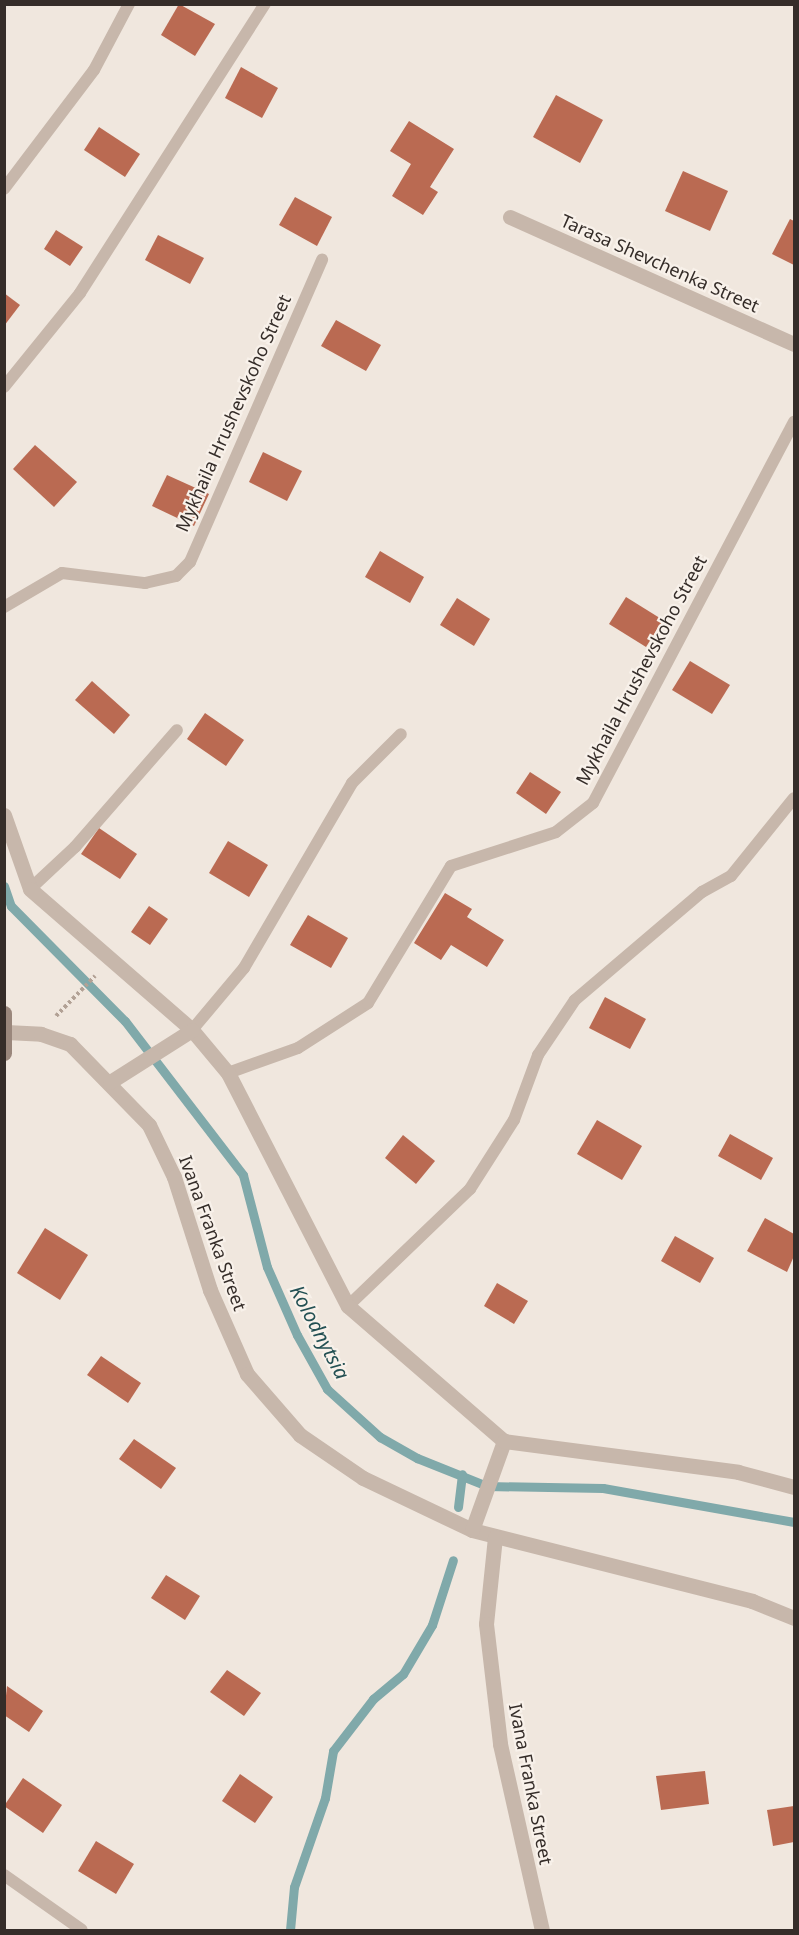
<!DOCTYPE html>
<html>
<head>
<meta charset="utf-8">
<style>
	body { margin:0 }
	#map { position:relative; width:799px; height:1935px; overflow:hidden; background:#f0e7de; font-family:"Noto Sans",sans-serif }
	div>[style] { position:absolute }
	.stream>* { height:9px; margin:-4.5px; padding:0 4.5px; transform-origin:4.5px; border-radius:4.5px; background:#80a9aa }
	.building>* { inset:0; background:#ba6a52 }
	.path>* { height:4px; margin-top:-2px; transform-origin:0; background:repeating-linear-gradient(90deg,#b2a195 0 3px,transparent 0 6px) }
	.lane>* { height:12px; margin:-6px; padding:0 6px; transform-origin:6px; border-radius:6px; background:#c7b7ab }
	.street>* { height:15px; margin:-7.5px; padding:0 7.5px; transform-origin:7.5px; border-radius:7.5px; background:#c7b7ab }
	.secondary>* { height:15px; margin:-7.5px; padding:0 7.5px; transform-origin:7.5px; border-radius:7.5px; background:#9a877c }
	span { translate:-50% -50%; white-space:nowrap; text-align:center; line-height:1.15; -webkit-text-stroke:4.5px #f8f1ea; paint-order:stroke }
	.street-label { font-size:18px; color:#352d29 }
	.water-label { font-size:20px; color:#235053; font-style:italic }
	.frame { position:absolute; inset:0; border:6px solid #352d29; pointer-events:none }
</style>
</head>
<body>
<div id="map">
	<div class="stream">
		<i style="left:4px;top:886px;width:21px;rotate:71deg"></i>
		<i style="left:11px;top:906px;width:162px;rotate:45.3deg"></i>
		<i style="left:125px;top:1021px;width:194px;rotate:52.5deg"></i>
		<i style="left:243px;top:1175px;width:95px;rotate:75.4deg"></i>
		<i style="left:267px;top:1267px;width:74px;rotate:66.2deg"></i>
		<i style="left:297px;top:1335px;width:62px;rotate:60.9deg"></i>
		<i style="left:327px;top:1389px;width:72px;rotate:42.2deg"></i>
		<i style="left:380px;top:1437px;width:43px;rotate:29.6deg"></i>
		<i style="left:417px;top:1458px;width:75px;rotate:21.8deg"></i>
		<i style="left:487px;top:1486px;width:116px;rotate:1deg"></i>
		<i style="left:603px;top:1488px;width:194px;rotate:10.1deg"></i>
		<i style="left:458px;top:1507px;width:33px;rotate:-83deg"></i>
		<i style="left:290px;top:1930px;width:43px;rotate:-84.7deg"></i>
		<i style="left:294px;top:1887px;width:94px;rotate:-70.8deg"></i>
		<i style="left:325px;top:1798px;width:48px;rotate:-80.3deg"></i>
		<i style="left:333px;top:1751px;width:66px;rotate:-52.4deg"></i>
		<i style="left:373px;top:1699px;width:39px;rotate:-40deg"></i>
		<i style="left:403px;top:1674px;width:57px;rotate:-59.4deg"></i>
		<i style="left:432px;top:1625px;width:68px;rotate:-72.1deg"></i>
	</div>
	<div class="building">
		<i style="clip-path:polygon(179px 4px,215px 24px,195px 56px,161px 35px)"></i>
		<i style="clip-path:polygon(241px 67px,278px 88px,262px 118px,225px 98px)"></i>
		<i style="clip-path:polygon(556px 95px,603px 120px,580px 163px,533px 137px)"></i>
		<i style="clip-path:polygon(409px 121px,454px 149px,430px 187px,438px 192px,423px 215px,392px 196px,411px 164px,390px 151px)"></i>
		<i style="clip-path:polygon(99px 127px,140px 154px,125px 177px,84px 150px)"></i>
		<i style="clip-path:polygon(683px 171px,728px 191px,710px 231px,665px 211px)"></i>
		<i style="clip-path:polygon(295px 197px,332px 217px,317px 246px,279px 225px)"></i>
		<i style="clip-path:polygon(790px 219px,794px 221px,794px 265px,772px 254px)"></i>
		<i style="clip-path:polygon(56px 230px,83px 247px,70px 266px,44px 249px)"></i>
		<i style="clip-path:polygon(158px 235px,204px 258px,190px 284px,145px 260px)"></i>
		<i style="clip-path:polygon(4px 293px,20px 305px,4px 326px)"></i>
		<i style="clip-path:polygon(336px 320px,381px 345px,366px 371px,321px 346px)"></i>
		<i style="clip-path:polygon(35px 445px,77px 482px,54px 507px,13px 469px)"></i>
		<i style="clip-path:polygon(263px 452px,302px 471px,287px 501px,249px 482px)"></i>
		<i style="clip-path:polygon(167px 475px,209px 494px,194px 526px,152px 506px)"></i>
		<i style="clip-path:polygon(380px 551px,424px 577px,410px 603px,365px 577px)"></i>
		<i style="clip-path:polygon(626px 597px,663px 620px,646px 647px,609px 624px)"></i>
		<i style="clip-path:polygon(457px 598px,490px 619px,474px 646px,440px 625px)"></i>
		<i style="clip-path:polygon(690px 661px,730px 685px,712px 714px,672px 690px)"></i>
		<i style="clip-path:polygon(92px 681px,130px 715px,114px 734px,75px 700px)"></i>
		<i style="clip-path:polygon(205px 713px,244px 740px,226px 766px,187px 739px)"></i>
		<i style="clip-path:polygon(530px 772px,561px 792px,546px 814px,516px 793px)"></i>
		<i style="clip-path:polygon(99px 828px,137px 854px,120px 879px,81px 854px)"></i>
		<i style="clip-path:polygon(228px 841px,268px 865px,249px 897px,209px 873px)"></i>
		<i style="clip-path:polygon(445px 893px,472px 909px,467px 917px,504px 940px,487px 967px,451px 945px,441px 960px,414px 943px)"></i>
		<i style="clip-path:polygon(149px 906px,168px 919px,150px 945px,131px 932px)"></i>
		<i style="clip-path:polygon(308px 915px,348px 938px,331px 968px,290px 945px)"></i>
		<i style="clip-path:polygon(605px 997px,646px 1019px,630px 1049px,589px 1028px)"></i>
		<i style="clip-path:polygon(597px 1120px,642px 1146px,622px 1180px,577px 1154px)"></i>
		<i style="clip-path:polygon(730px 1134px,773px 1158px,761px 1180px,718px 1156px)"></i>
		<i style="clip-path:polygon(403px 1135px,435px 1161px,416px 1184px,385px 1158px)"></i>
		<i style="clip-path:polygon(765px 1218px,794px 1234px,794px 1256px,787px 1272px,747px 1251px)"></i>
		<i style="clip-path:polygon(45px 1228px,88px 1255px,60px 1300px,17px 1273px)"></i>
		<i style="clip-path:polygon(675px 1236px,714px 1258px,700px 1283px,661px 1261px)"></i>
		<i style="clip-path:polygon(497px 1283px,528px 1301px,514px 1324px,484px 1306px)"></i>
		<i style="clip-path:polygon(101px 1356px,141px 1383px,128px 1403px,87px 1375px)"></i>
		<i style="clip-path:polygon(134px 1439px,176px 1468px,161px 1489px,119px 1459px)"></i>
		<i style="clip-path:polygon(166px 1575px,200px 1596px,185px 1620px,151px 1598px)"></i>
		<i style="clip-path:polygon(227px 1670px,261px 1693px,244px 1716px,210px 1692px)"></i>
		<i style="clip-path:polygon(7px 1686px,43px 1711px,29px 1732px,4px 1715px)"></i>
		<i style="clip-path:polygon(705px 1771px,709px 1804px,661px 1810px,656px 1776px)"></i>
		<i style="clip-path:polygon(240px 1774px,273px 1797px,255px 1823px,222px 1801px)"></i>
		<i style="clip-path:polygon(23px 1778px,62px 1805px,43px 1833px,4px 1806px)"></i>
		<i style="clip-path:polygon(794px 1806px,794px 1842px,773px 1846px,767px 1810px)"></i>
		<i style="clip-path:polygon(96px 1841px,134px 1864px,116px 1894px,78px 1871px)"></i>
	</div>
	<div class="path">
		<i style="left:56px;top:1016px;width:56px;rotate:-45.7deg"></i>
	</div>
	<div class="lane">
		<i style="left:4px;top:189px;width:149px;rotate:-52.9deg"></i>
		<i style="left:94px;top:70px;width:75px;rotate:-62.1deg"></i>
		<i style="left:4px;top:387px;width:121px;rotate:-51deg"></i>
		<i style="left:80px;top:293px;width:343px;rotate:-57.4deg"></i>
		<i style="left:4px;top:607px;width:67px;rotate:-30.4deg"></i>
		<i style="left:62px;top:573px;width:84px;rotate:6.9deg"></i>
		<i style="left:145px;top:583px;width:32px;rotate:-13deg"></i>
		<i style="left:176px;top:576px;width:20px;rotate:-45deg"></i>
		<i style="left:190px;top:562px;width:330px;rotate:-66.4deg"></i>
		<i style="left:30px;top:889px;width:62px;rotate:-43deg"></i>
		<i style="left:75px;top:847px;width:155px;rotate:-48.9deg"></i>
		<i style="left:192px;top:1030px;width:81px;rotate:-50deg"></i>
		<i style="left:244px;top:968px;width:214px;rotate:-59.7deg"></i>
		<i style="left:352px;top:783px;width:69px;rotate:-45deg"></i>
		<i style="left:228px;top:1073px;width:74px;rotate:-19.7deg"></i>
		<i style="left:298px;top:1048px;width:83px;rotate:-32.7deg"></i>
		<i style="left:368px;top:1003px;width:160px;rotate:-58.8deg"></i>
		<i style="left:451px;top:866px;width:110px;rotate:-17.9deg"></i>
		<i style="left:556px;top:832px;width:47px;rotate:-38.1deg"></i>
		<i style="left:593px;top:803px;width:431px;rotate:-62.2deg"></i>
		<i style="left:348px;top:1306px;width:169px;rotate:-43.8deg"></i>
		<i style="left:470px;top:1189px;width:82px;rotate:-57.5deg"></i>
		<i style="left:514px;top:1120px;width:69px;rotate:-69.7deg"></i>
		<i style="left:538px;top:1055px;width:66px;rotate:-56.1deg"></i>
		<i style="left:575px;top:1000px;width:167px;rotate:-40.4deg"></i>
		<i style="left:702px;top:892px;width:33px;rotate:-29deg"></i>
		<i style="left:731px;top:876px;width:100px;rotate:-51.1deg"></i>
		<i style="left:4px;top:1875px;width:95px;rotate:35.2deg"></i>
	</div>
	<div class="street">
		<i style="left:510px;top:217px;width:311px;rotate:24.1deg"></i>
		<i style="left:4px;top:815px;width:78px;rotate:70.6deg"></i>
		<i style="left:30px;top:889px;width:215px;rotate:41deg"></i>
		<i style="left:192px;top:1030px;width:56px;rotate:50.1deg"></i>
		<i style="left:228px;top:1073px;width:262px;rotate:62.8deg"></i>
		<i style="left:348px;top:1306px;width:206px;rotate:40.9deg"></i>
		<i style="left:6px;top:1032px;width:35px;rotate:3deg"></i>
		<i style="left:41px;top:1034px;width:31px;rotate:19deg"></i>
		<i style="left:70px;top:1044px;width:113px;rotate:45.7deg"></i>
		<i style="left:149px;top:1125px;width:58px;rotate:64.3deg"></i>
		<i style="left:174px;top:1177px;width:119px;rotate:72.3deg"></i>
		<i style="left:210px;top:1290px;width:92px;rotate:66.2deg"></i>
		<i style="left:247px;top:1374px;width:81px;rotate:49deg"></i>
		<i style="left:300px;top:1435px;width:76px;rotate:34.3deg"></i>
		<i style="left:363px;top:1478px;width:121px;rotate:25.5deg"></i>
		<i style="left:472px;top:1530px;width:289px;rotate:14.2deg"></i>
		<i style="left:752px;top:1601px;width:45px;rotate:22deg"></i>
		<i style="left:110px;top:1082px;width:97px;rotate:-32.4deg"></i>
		<i style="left:472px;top:1530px;width:95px;rotate:-70.2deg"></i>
		<i style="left:504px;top:1441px;width:236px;rotate:7.5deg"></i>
		<i style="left:738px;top:1472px;width:58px;rotate:15deg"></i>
		<i style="left:495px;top:1537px;width:87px;rotate:95.9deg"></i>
		<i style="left:486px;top:1624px;width:121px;rotate:83.3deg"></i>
		<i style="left:500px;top:1744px;width:191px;rotate:77.3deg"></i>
	</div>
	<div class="secondary">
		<i style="left:4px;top:1013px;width:40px;rotate:90deg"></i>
	</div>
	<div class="street-label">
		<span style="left:660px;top:263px;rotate:24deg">Tarasa Shevchenka Street</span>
		<span style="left:233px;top:413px;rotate:-66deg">Mykhaila Hrushevskoho Street</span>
		<span style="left:641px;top:670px;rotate:-62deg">Mykhaila Hrushevskoho Street</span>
		<span style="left:213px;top:1233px;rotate:70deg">Ivana Franka Street</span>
		<span style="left:531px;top:1784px;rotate:79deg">Ivana Franka Street</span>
	</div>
	<div class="water-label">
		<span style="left:320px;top:1332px;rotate:62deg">Kolodnytsia</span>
	</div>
	<div class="frame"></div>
</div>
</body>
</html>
